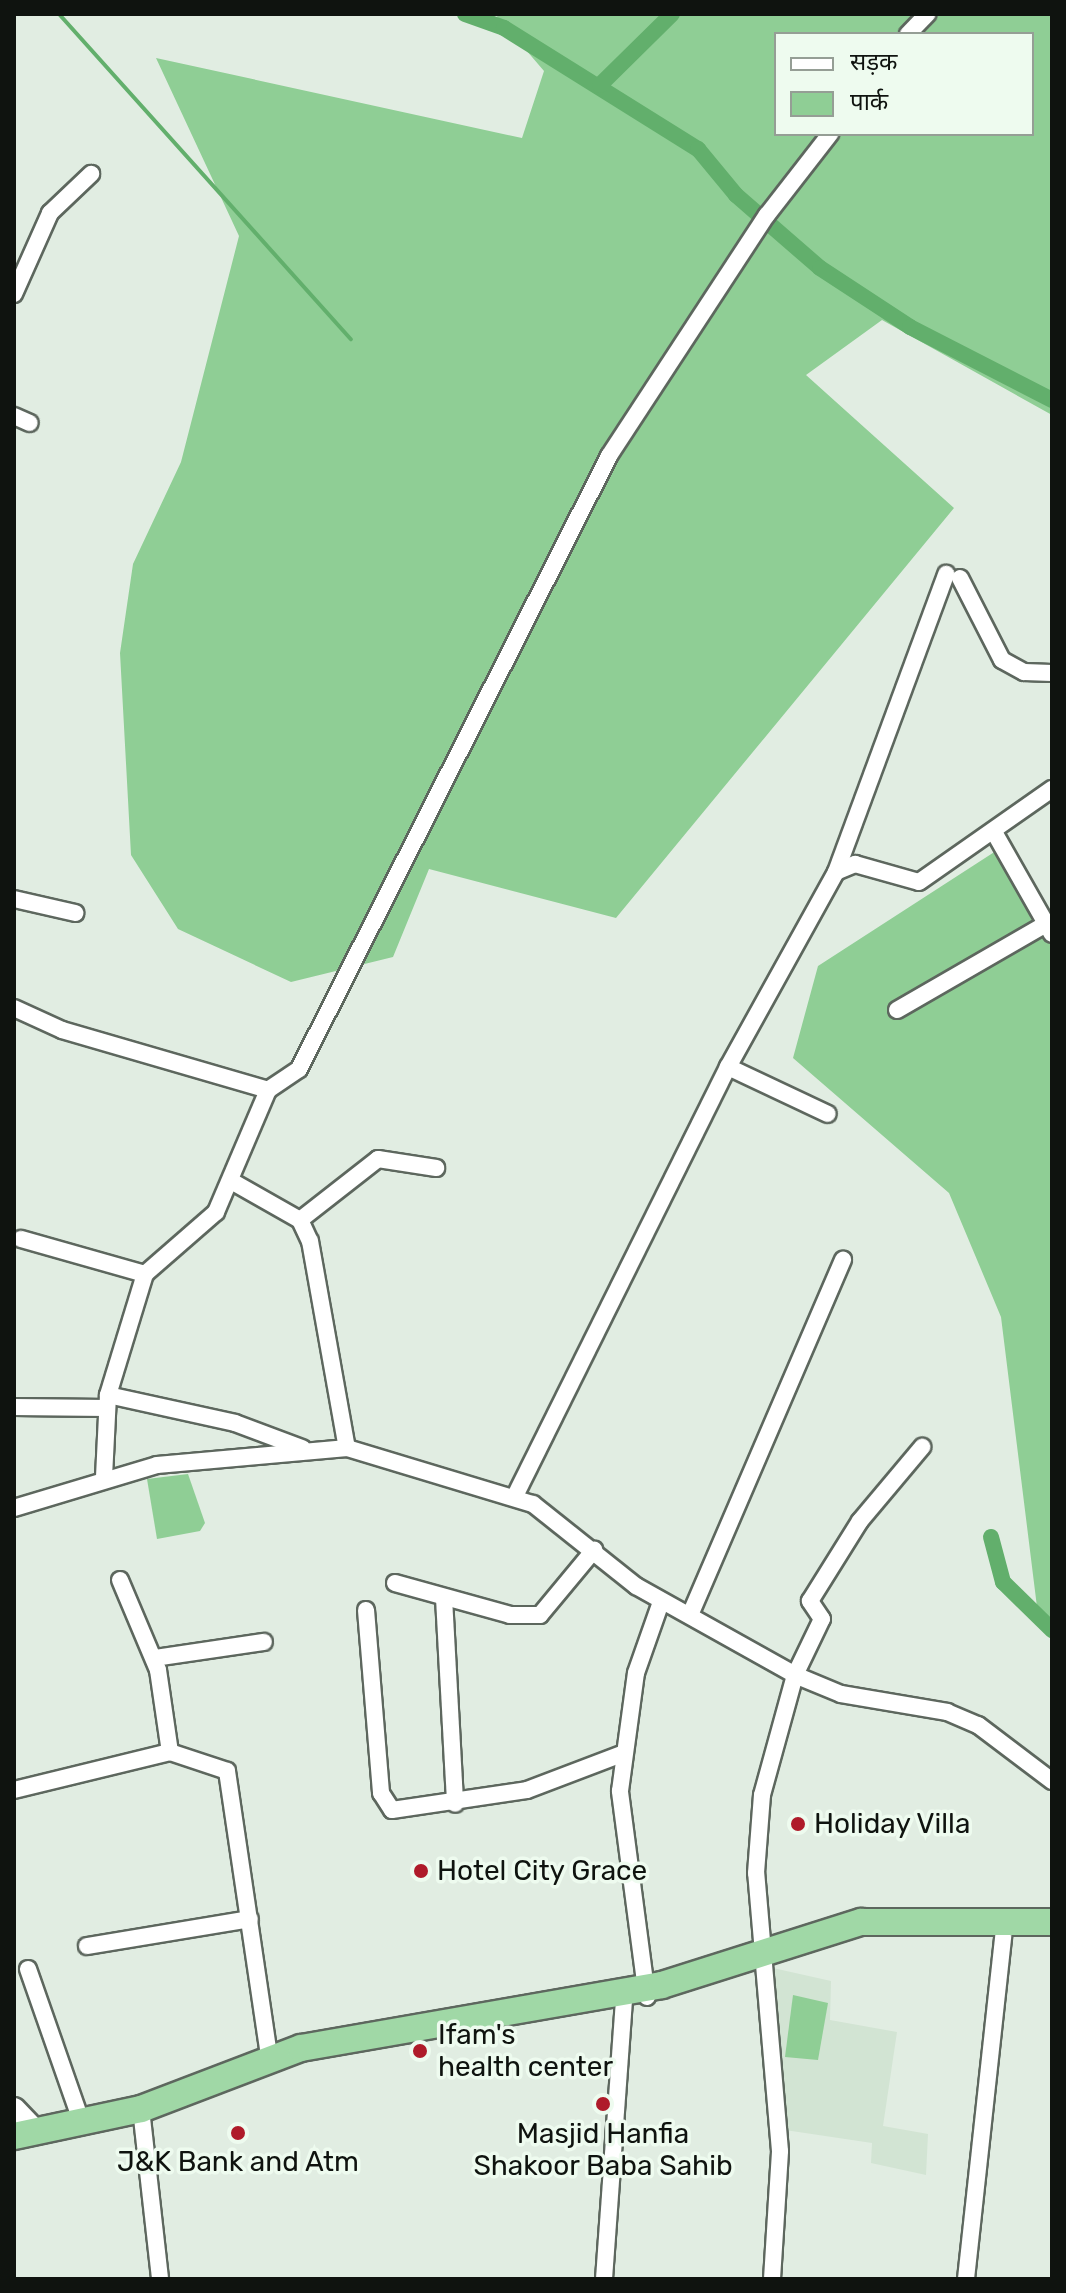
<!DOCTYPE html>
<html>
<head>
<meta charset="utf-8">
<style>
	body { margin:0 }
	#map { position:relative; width:1066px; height:2293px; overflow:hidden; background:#e1ede2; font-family:Rubik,"Noto Sans Devanagari",sans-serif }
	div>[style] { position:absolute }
	.built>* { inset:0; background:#d2e4d3 }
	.green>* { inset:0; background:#8fce95 }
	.stream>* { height:4px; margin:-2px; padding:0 2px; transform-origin:2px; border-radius:2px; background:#62af6c }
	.canal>* { height:16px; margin:-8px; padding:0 8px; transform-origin:8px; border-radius:8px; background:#62af6c }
	.roads { filter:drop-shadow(2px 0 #5d675e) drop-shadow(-2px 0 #5d675e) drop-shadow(0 2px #5d675e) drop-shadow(0 -2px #5d675e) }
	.minor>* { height:16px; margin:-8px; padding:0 8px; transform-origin:8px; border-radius:8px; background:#fff }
	.secondary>* { height:22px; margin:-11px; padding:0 11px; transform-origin:11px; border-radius:11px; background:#fff }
	.trunk>* { height:26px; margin:-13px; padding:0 13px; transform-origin:13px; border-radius:13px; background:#a0d8a6 }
	.dots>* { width:22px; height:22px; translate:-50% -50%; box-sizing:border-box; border:4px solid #eefbef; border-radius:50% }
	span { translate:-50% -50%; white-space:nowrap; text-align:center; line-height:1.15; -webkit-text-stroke:7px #eefbef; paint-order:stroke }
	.poi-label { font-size:28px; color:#0f130f }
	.left { translate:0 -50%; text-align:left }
	.frame { position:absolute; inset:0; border:16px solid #0f130f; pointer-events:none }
	.legend { position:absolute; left:774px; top:32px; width:260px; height:104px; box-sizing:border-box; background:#eefbef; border:2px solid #959e95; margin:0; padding:10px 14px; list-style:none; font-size:24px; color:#0f130f }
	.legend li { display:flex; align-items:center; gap:16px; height:40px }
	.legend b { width:40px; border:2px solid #959e95 }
</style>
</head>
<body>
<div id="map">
	<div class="built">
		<i style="clip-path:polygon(773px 1968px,831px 1981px,830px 2020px,897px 2032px,883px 2126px,928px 2134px,926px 2175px,871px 2163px,872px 2143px,785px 2130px)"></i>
	</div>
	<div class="green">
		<i style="clip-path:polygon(evenodd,495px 14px,1052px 14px,1052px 415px,882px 320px,806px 375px,954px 508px,616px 918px,429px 869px,393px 957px,291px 982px,178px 929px,131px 855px,120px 653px,133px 564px,181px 462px,239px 236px,156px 58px,522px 138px,544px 71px,495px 14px,776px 34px,1032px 34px,1032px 134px,776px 134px,776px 34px)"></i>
		<i style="clip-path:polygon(999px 849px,1033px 923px,1052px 913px,1052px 1626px,1037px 1607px,1001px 1317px,949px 1193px,793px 1058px,818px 966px)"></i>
		<i style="clip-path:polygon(188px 1474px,205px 1523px,200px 1531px,157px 1539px,147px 1479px)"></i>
		<i style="clip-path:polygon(793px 1995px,828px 2003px,818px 2060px,785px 2057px)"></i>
	</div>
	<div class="stream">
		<i style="left:59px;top:14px;width:437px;rotate:48.1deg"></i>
	</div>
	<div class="canal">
		<i style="left:465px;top:14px;width:41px;rotate:19.7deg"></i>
		<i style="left:504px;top:28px;width:229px;rotate:32deg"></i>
		<i style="left:698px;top:149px;width:60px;rotate:50.4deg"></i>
		<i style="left:736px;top:195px;width:111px;rotate:41deg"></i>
		<i style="left:820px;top:268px;width:108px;rotate:33.2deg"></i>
		<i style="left:910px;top:327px;width:160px;rotate:27.2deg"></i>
		<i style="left:600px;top:85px;width:101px;rotate:-44.6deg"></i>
		<i style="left:991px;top:1537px;width:47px;rotate:75.1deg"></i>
		<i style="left:1003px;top:1582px;width:69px;rotate:44.4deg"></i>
	</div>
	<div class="roads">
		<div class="minor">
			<i style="left:908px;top:34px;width:28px;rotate:-46deg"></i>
			<i style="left:14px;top:294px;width:89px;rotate:-66deg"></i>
			<i style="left:50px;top:213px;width:57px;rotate:-43.6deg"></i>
			<i style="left:14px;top:416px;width:17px;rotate:24deg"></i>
			<i style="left:960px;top:578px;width:92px;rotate:62.9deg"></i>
			<i style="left:1002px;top:660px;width:25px;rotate:29deg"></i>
			<i style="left:1024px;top:672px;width:28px;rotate:2deg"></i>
			<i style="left:994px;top:832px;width:117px;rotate:60.4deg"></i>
			<i style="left:836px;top:872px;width:318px;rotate:-69.7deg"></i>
			<i style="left:14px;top:899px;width:63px;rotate:12.9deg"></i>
			<i style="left:14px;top:1008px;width:53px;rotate:24.6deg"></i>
			<i style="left:62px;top:1030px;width:215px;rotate:16.2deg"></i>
			<i style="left:897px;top:1010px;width:172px;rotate:-30deg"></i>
			<i style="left:728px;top:1067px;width:110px;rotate:25.2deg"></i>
			<i style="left:268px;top:1090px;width:37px;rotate:-34deg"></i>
			<i style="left:299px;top:1069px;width:687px;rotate:-63.17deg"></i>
			<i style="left:609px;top:456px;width:288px;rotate:-56.8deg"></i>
			<i style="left:767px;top:215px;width:103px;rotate:-52.1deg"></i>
			<i style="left:233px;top:1182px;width:77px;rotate:29.6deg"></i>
			<i style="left:300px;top:1220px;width:23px;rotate:65deg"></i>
			<i style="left:310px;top:1241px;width:210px;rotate:79.9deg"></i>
			<i style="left:300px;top:1220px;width:99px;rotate:-38deg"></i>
			<i style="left:378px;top:1159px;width:59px;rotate:8.8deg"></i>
			<i style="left:21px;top:1239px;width:129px;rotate:15.8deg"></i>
			<i style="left:108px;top:1395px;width:130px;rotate:12.4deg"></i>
			<i style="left:235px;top:1423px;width:72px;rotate:20.5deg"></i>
			<i style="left:14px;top:1407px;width:93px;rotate:0.6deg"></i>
			<i style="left:104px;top:1477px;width:82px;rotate:-87.2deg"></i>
			<i style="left:108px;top:1395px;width:127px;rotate:-73deg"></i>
			<i style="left:145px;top:1274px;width:94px;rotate:-41.1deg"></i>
			<i style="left:216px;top:1212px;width:133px;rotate:-66.9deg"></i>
			<i style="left:515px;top:1496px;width:479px;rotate:-63.6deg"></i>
			<i style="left:728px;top:1067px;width:223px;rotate:-61deg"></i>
			<i style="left:836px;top:872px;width:21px;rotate:-23deg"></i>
			<i style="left:855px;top:864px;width:66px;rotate:15.7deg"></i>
			<i style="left:919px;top:882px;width:162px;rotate:-35deg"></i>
			<i style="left:14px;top:1508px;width:149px;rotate:-16.7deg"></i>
			<i style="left:157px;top:1465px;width:191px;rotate:-5.1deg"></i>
			<i style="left:347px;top:1448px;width:194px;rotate:16.8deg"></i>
			<i style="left:533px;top:1504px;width:132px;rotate:38.5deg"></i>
			<i style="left:636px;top:1586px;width:182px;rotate:29.2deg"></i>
			<i style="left:795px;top:1675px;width:50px;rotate:22.4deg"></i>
			<i style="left:841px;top:1694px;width:108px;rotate:9.6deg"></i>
			<i style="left:947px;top:1712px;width:34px;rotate:23deg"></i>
			<i style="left:978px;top:1725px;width:93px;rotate:37.1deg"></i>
			<i style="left:120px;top:1580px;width:98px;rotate:67.1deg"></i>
			<i style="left:158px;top:1670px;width:83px;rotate:81.7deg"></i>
			<i style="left:395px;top:1583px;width:119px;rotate:15.5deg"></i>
			<i style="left:510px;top:1615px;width:30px"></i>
			<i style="left:540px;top:1615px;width:85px;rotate:-50.3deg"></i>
			<i style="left:444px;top:1598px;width:206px;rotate:86.9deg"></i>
			<i style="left:366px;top:1610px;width:184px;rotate:85.3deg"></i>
			<i style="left:381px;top:1793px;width:20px;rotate:57deg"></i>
			<i style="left:392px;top:1810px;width:136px;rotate:-8.4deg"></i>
			<i style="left:527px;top:1790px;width:102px;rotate:-20.8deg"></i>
			<i style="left:690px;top:1615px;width:387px;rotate:-66.7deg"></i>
			<i style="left:155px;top:1658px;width:110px;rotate:-8.4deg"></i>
			<i style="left:14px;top:1790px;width:161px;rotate:-13.7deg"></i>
			<i style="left:170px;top:1752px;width:60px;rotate:18.4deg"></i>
			<i style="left:227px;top:1771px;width:289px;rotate:81.6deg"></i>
			<i style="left:87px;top:1946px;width:165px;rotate:-9.4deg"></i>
			<i style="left:28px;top:1969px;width:163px;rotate:70.7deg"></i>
			<i style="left:647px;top:1997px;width:208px;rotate:-97.5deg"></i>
			<i style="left:620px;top:1791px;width:119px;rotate:-82.3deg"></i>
			<i style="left:636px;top:1673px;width:75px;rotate:-70.6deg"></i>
			<i style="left:141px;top:2109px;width:171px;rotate:83.6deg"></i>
			<i style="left:604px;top:2279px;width:278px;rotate:-85.9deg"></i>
			<i style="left:772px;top:2279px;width:128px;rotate:-86.4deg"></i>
			<i style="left:780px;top:2151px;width:279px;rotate:-94.9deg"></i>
			<i style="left:756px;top:1873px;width:78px;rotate:-85.6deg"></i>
			<i style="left:762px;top:1795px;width:124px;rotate:-74.6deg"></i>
			<i style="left:795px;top:1675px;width:62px;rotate:-64.3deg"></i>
			<i style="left:822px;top:1619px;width:22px;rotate:-124deg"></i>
			<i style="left:810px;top:1601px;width:94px;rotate:-58deg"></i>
			<i style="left:860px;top:1521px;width:97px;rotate:-50deg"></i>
			<i style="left:966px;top:2279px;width:345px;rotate:-83.8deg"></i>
		</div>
		<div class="secondary">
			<i style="left:14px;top:2109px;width:30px;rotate:46deg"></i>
		</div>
		<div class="trunk">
			<i style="left:14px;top:2136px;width:130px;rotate:-12deg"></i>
			<i style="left:141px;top:2109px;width:171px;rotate:-20.9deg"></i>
			<i style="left:301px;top:2048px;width:366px;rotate:-9.9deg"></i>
			<i style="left:662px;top:1985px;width:209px;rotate:-17.6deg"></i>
			<i style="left:861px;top:1922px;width:191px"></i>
		</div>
	</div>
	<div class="dots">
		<i style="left:798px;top:1824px;background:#af1b2a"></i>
		<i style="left:421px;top:1871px;background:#af1b2a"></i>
		<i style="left:420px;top:2051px;background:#af1b2a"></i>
		<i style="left:603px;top:2104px;background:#af1b2a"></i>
		<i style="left:238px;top:2133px;background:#af1b2a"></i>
	</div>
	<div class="poi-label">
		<span class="left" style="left:814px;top:1824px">Holiday Villa</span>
		<span class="left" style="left:437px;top:1871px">Hotel City Grace</span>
		<span class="left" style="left:438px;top:2051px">Ifam's<br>health center</span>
		<span style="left:603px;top:2150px">Masjid Hanfia<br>Shakoor Baba Sahib</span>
		<span style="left:238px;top:2162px">J&amp;K Bank and Atm</span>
	</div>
	<div class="frame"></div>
	<ul class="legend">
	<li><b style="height:10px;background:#fff"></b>सड़क</li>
	<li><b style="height:22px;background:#8fce95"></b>पार्क</li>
	</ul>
</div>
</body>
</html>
